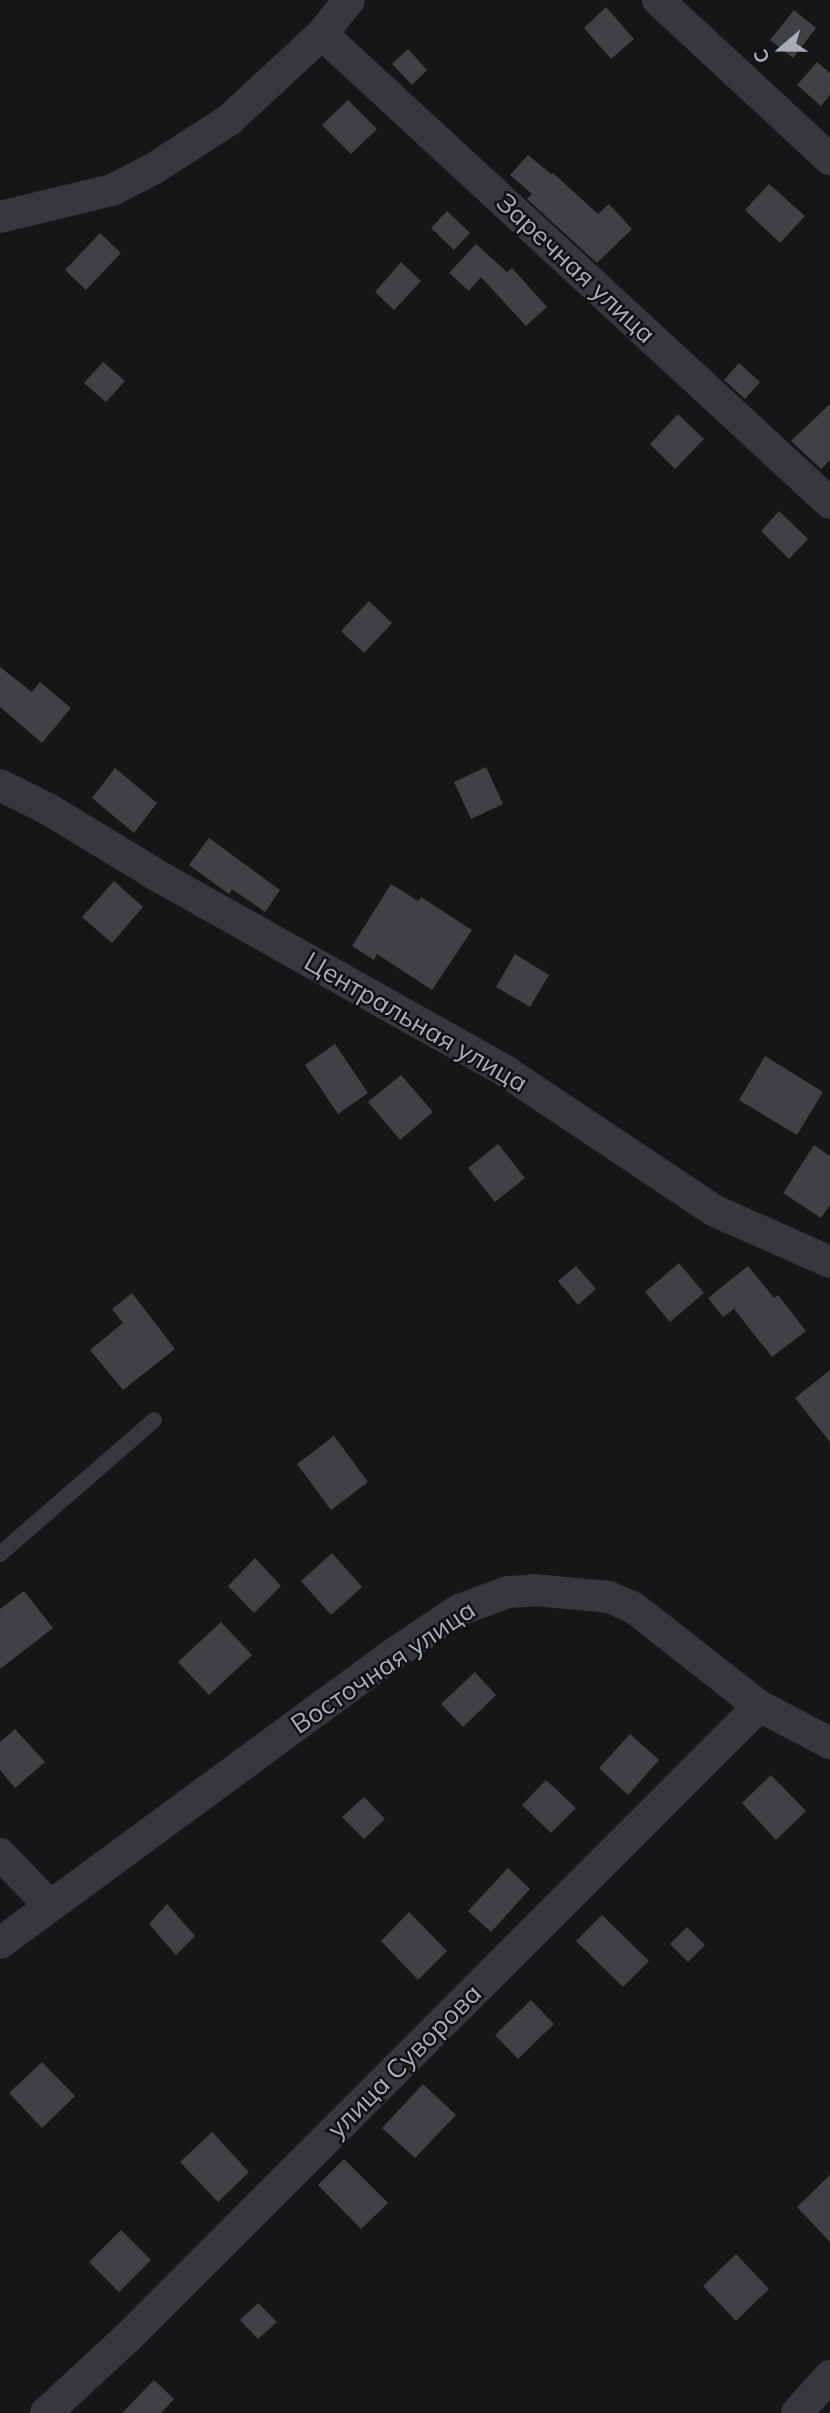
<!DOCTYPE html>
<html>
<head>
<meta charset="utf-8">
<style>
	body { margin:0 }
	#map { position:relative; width:830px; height:2413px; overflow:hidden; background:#161618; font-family:Mulish,sans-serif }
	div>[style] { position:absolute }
	.building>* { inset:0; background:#404145 }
	.service>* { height:16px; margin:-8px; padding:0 8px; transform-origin:8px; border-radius:8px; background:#37383d }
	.minor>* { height:32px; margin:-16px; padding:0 16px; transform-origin:16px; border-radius:16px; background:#37383d }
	span { translate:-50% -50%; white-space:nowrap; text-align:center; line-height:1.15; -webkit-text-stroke:5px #111113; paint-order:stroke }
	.street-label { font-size:26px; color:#a8adb8 }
	.north { position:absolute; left:746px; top:14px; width:70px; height:70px; -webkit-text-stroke:5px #111113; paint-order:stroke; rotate:250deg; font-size:19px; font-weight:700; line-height:28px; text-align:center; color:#a8adb8 }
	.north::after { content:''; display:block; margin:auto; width:24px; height:32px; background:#a8adb8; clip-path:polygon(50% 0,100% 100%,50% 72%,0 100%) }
</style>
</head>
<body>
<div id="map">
	<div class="building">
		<i style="clip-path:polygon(606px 7px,634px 39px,611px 59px,584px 28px)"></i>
		<i style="clip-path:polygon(794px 10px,816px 28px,793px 58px,770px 40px)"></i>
		<i style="clip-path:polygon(408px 49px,427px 70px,412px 85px,392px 64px)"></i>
		<i style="clip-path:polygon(817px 62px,830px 73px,830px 95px,821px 106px,797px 85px)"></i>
		<i style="clip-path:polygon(348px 100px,377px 129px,351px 154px,322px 125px)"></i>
		<i style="clip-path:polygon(528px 155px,551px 174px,553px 173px,598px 214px,609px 204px,632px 229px,597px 263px,527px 199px,532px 194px,510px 175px)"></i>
		<i style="clip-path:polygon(769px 184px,805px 216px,780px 243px,745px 210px)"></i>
		<i style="clip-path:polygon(447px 211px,470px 233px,454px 250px,431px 228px)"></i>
		<i style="clip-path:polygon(100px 233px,121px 253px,86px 290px,65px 270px)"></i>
		<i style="clip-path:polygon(476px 244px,507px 272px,512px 268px,547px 307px,526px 326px,481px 277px,469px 291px,449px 273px)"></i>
		<i style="clip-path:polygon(401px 262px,421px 281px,394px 310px,375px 292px)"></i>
		<i style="clip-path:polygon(103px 362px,125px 381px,106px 402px,84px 383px)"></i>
		<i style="clip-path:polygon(739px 363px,760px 382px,745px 399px,724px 380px)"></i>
		<i style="clip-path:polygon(830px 404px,830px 460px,821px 469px,791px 441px)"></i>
		<i style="clip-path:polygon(678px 414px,704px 439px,675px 469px,650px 444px)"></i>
		<i style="clip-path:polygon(779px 511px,808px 539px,789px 559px,761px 531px)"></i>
		<i style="clip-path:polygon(369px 601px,392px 623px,364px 653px,341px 631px)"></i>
		<i style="clip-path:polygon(0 667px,32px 692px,40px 682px,71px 708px,42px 743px,0 707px)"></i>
		<i style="clip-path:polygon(486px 767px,503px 804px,471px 819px,454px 782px)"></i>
		<i style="clip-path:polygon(115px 768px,157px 803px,134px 833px,92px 798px)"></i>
		<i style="clip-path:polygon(209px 838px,280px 890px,265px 912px,232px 889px,229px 894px,189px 865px)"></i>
		<i style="clip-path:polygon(114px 881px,143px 907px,112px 943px,82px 917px)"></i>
		<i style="clip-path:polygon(391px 884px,418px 901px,421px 897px,472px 930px,432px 990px,377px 954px,374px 960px,352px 946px)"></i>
		<i style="clip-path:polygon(515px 954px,549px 975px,530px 1007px,496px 987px)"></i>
		<i style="clip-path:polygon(335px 1044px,368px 1093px,338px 1114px,305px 1065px)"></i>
		<i style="clip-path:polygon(765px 1056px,823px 1092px,797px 1135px,739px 1100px)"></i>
		<i style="clip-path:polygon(401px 1075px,433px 1112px,400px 1140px,368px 1102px)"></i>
		<i style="clip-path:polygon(498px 1144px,525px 1178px,495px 1202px,468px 1168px)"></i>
		<i style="clip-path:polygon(814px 1145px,830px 1156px,830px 1205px,821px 1218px,783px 1193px)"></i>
		<i style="clip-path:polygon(679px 1263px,704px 1293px,670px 1322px,645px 1292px)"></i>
		<i style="clip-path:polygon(576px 1266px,596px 1289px,578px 1305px,558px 1281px)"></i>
		<i style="clip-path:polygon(748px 1266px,774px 1298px,778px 1295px,806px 1331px,772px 1357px,734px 1309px,723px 1317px,708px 1298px)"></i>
		<i style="clip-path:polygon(132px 1293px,175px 1349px,123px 1390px,90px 1350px,123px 1323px,112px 1309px)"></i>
		<i style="clip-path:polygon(830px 1370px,830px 1442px,795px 1398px)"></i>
		<i style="clip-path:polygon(334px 1436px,368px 1482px,331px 1510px,297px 1464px)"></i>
		<i style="clip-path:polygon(332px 1553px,362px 1587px,331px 1615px,301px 1581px)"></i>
		<i style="clip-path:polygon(255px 1558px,281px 1586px,254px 1613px,228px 1586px)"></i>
		<i style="clip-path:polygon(24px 1591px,53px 1628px,0 1669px,0 1609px)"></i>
		<i style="clip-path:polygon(221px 1622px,252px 1655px,209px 1695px,178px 1662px)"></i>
		<i style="clip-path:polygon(475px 1672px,496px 1695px,463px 1727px,441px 1704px)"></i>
		<i style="clip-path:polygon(15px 1729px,45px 1762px,15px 1788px,0 1770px,0 1742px)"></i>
		<i style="clip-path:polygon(630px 1734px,659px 1760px,628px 1795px,599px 1768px)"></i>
		<i style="clip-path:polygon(771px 1775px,806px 1811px,776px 1840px,742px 1803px)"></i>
		<i style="clip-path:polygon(546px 1780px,576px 1808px,551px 1833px,522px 1805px)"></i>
		<i style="clip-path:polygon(364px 1797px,385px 1819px,364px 1839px,342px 1817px)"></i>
		<i style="clip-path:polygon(508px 1868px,530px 1889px,491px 1932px,468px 1911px)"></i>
		<i style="clip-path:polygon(167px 1904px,195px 1936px,176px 1955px,149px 1924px)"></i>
		<i style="clip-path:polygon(409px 1912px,447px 1951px,418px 1980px,381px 1941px)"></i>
		<i style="clip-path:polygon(602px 1915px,649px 1961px,623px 1987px,576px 1941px)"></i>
		<i style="clip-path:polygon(687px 1927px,705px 1945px,688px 1962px,670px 1944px)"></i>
		<i style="clip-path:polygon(531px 2000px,554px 2024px,518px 2059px,495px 2035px)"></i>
		<i style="clip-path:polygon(42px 2062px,75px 2096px,42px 2128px,9px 2093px)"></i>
		<i style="clip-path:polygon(423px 2084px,456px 2115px,415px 2158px,382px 2128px)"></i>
		<i style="clip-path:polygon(212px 2132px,249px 2172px,218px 2202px,180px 2162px)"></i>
		<i style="clip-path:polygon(344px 2159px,388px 2203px,361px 2229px,318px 2185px)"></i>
		<i style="clip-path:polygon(830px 2175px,830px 2242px,797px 2207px)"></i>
		<i style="clip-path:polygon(121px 2230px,151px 2260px,119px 2292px,89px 2262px)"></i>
		<i style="clip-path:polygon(736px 2254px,769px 2289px,736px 2321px,703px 2286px)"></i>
		<i style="clip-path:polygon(258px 2303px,277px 2322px,258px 2339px,240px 2320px)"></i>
		<i style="clip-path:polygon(154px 2380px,174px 2399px,161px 2413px,122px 2413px)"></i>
	</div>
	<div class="service">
		<i style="left:0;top:1554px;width:204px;rotate:-41deg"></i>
	</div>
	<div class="minor">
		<i style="left:658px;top:0;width:234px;rotate:42.8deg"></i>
		<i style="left:322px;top:34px;width:691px;rotate:42.71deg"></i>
		<i style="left:0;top:217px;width:115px;rotate:-13.6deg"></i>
		<i style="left:112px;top:190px;width:46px;rotate:-27.1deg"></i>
		<i style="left:153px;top:169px;width:90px;rotate:-32.8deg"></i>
		<i style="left:229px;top:120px;width:127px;rotate:-42.8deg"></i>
		<i style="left:322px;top:34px;width:43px;rotate:-51.5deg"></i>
		<i style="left:0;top:785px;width:54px;rotate:26.6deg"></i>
		<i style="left:48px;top:809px;width:129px;rotate:31.3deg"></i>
		<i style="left:158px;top:876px;width:398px;rotate:29.3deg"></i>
		<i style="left:505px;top:1071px;width:252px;rotate:33.7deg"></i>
		<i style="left:715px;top:1211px;width:126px;rotate:23.9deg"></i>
		<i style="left:0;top:1854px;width:72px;rotate:46.1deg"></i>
		<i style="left:0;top:1943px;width:479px;rotate:-36.3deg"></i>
		<i style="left:386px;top:1659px;width:88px;rotate:-33.9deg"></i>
		<i style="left:459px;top:1610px;width:52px;rotate:-20.2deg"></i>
		<i style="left:508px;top:1592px;width:26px;rotate:-4deg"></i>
		<i style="left:534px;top:1590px;width:75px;rotate:5.3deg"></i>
		<i style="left:609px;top:1597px;width:27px;rotate:24deg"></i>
		<i style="left:634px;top:1608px;width:159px;rotate:38.1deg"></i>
		<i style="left:759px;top:1706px;width:80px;rotate:27.5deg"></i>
		<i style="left:46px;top:2413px;width:110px;rotate:-42.8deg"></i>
		<i style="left:127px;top:2338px;width:894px;rotate:-45deg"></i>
		<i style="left:797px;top:2413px;width:50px;rotate:-48.3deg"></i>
	</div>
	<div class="street-label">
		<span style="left:576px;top:268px;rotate:43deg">Заречная улица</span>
		<span style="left:416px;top:1022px;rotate:30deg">Центральная улица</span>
		<span style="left:383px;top:1667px;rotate:-34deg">Восточная улица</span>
		<span style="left:404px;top:2061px;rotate:-45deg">улица Суворова</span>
	</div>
	<div class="north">С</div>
</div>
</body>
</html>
